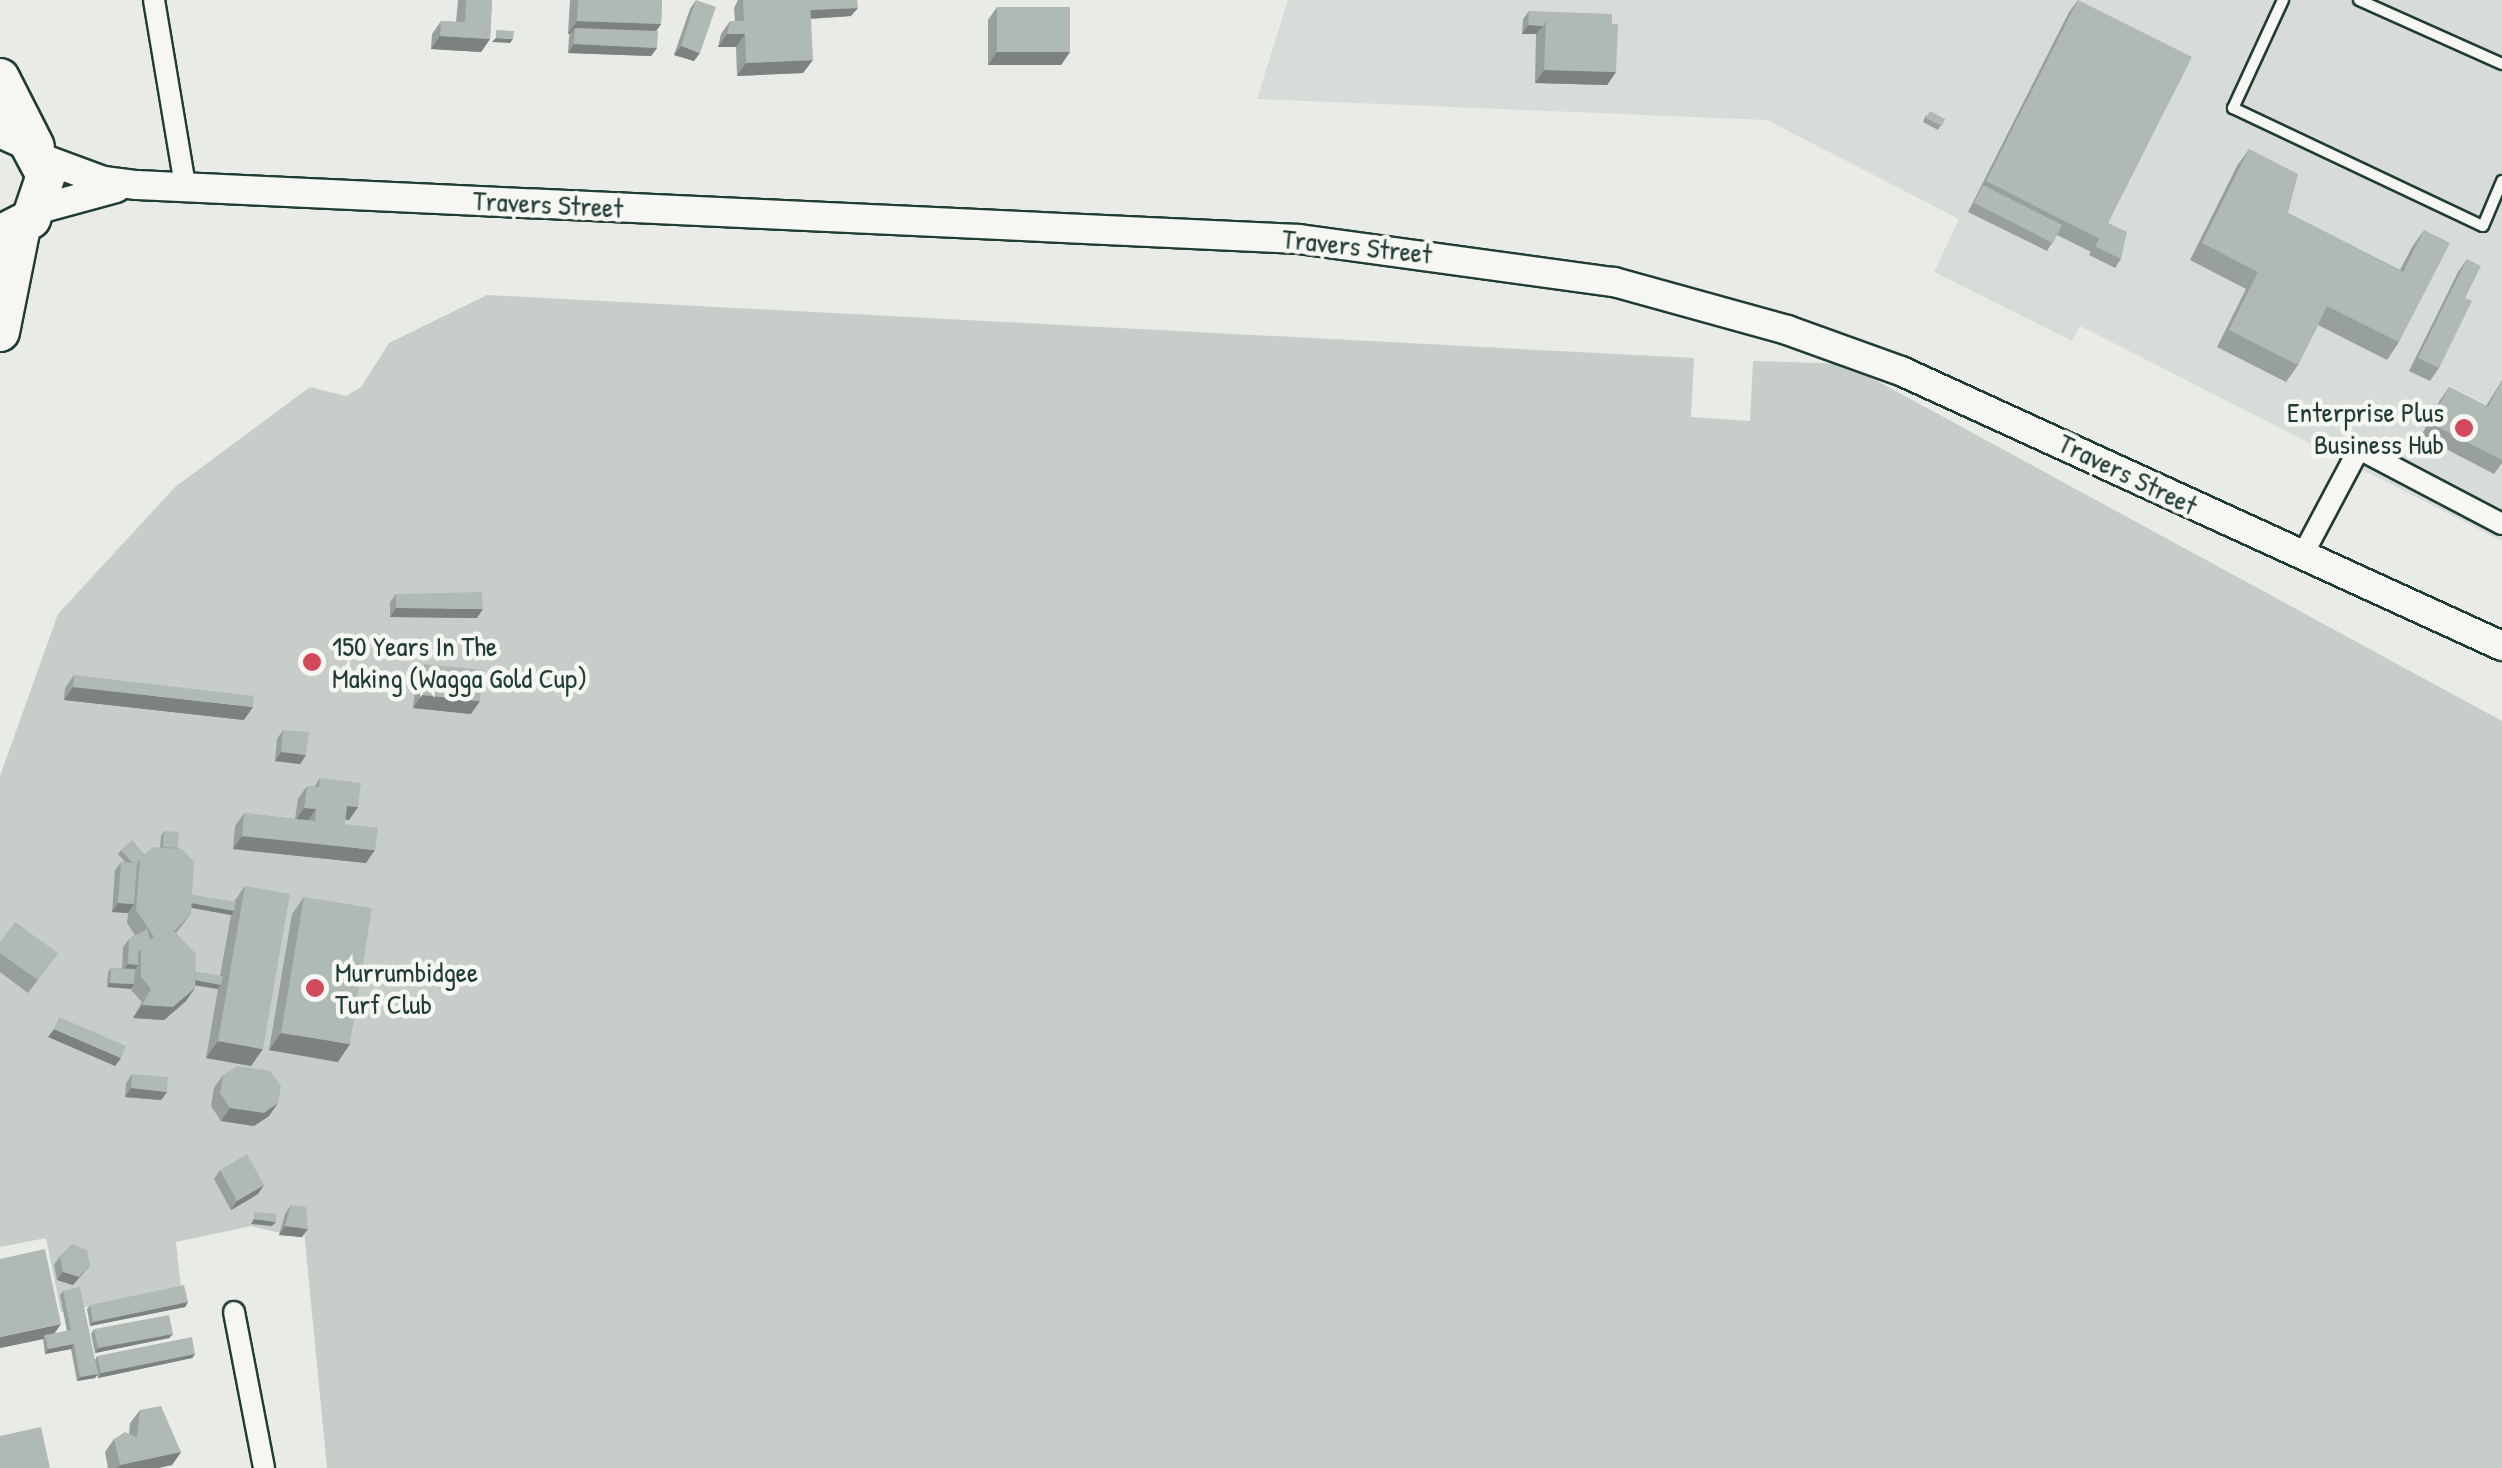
<!DOCTYPE html>
<html>
<head>
<meta charset="utf-8">
<style>
	body { margin:0 }
	#map { position:relative; width:2502px; height:1468px; overflow:hidden; background:#e9ebe7; font-family:"Patrick Hand",sans-serif }
	div>[style] { position:absolute }
	.built>* { inset:0; background:#d8dcd8 }
	.green>* { inset:0; background:#c7cec9 }
	.roads { filter:drop-shadow(2px 0 #1f3d34) drop-shadow(-2px 0 #1f3d34) drop-shadow(0 2px #1f3d34) drop-shadow(0 -2px #1f3d34) }
	.lane>* { height:10px; margin:-5px; padding:0 5px; transform-origin:5px; border-radius:5px; background:#f6f6f2 }
	.street>* { height:20px; margin:-10px; padding:0 10px; transform-origin:10px; border-radius:10px; background:#f6f6f2 }
	.secondary>* { height:28px; margin:-14px; padding:0 14px; transform-origin:14px; border-radius:14px; background:#f6f6f2 }
	.highway>* { height:38px; margin:-19px; padding:0 19px; transform-origin:19px; border-radius:19px; background:#f6f6f2 }
	.wall>* { inset:0; background:#97a09c }
	.shaded-wall>* { inset:0; background:#7b827f }
	.building>* { inset:0; background:#b0bab5 }
	.dots>* { width:28px; height:28px; translate:-50% -50%; box-sizing:border-box; border:5px solid #f6f6f2; border-radius:50% }
	span { translate:-50% -50%; white-space:nowrap; text-align:center; line-height:1.15; -webkit-text-stroke:9px #f6f6f2; paint-order:stroke }
	.street-label { font-size:28px; color:#1f3d34 }
	.poi-label { font-size:28px; color:#1f3d34 }
	.right { translate:-100% -50%; text-align:right }
	.left { translate:0 -50%; text-align:left }
</style>
</head>
<body>
<div id="map">
	<div class="built">
		<i style="clip-path:polygon(1288px 0,2502px 0,2502px 541px,2080px 326px,2072px 341px,1934px 272px,1959px 219px,1767px 120px,1257px 99px)"></i>
	</div>
	<div class="green">
		<i style="clip-path:polygon(487px 295px,1694px 358px,1691px 417px,1750px 421px,1753px 361px,1846px 364px,2502px 721px,2502px 1468px,327px 1468px,304px 1231px,302px 1238px,251px 1226px,176px 1242px,181px 1288px,61px 1312px,46px 1238px,0 1247px,0 776px,58px 614px,175px 487px,310px 387px,346px 396px,361px 387px,389px 343px)"></i>
	</div>
	<div class="roads">
		<div class="lane">
			<i style="left:2283px;top:0;width:119px;rotate:114.8deg"></i>
			<i style="left:2233px;top:108px;width:276px;rotate:25.3deg"></i>
			<i style="left:2483px;top:226px;width:49px;rotate:-67.1deg"></i>
			<i style="left:2359px;top:0;width:157px;rotate:24.1deg"></i>
		</div>
		<div class="street">
			<i style="left:154px;top:0;width:189px;rotate:80.5deg"></i>
			<i style="left:2301px;top:558px;width:123px;rotate:-62deg"></i>
			<i style="left:2359px;top:449px;width:161px;rotate:27.7deg"></i>
			<i style="left:234px;top:1312px;width:159px;rotate:79.1deg"></i>
		</div>
		<div class="secondary">
			<i style="left:41px;top:158px;width:67px;rotate:20.1deg"></i>
			<i style="left:104px;top:181px;width:33px;rotate:7deg"></i>
			<i style="left:137px;top:185px;width:1163px;rotate:2.66deg"></i>
			<i style="left:1299px;top:239px;width:318px;rotate:7.8deg"></i>
			<i style="left:1614px;top:282px;width:180px;rotate:15.5deg"></i>
			<i style="left:1787px;top:330px;width:121px;rotate:19.8deg"></i>
			<i style="left:1901px;top:371px;width:661px;rotate:24.59deg"></i>
			<i style="left:39px;top:209px;width:80px;rotate:-15.3deg"></i>
		</div>
		<div class="highway">
			<i style="left:0;top:78px;width:77px;rotate:63.1deg"></i>
			<i style="left:0;top:128px;width:30px;rotate:24deg"></i>
			<i style="left:27px;top:140px;width:40px;rotate:62deg"></i>
			<i style="left:46px;top:175px;width:46px;rotate:108.8deg"></i>
			<i style="left:31px;top:219px;width:35px;rotate:153deg"></i>
			<i style="left:0;top:332px;width:107px;rotate:-78.7deg"></i>
		</div>
	</div>
	<div class="wall">
		<i style="clip-path:polygon(458px 0,492px 0,490px 39px,481px 52px,431px 49px,432px 34px,441px 21px,456px 22px)"></i>
		<i style="clip-path:polygon(570px 0,662px 0,661px 24px,656px 31px,657px 48px,651px 56px,568px 53px,569px 36px,570px 34px,568px 34px)"></i>
		<i style="clip-path:polygon(696px 0,694px 61px,674px 55px,690px 9px)"></i>
		<i style="clip-path:polygon(738px 0,857px 0,851px 16px,811px 19px,803px 73px,737px 76px,736px 47px,718px 47px,721px 34px,730px 21px,735px 21px,734px 8px)"></i>
		<i style="clip-path:polygon(2078px 0,2108px 223px,2121px 259px,2115px 268px,2089px 255px,2091px 252px,2057px 235px,2047px 251px,1968px 212px,2069px 12px)"></i>
		<i style="clip-path:polygon(997px 7px,1070px 52px,1061px 65px,988px 65px,988px 20px)"></i>
		<i style="clip-path:polygon(1529px 11px,1612px 24px,1616px 72px,1607px 85px,1535px 83px,1536px 34px,1522px 34px,1523px 19px)"></i>
		<i style="clip-path:polygon(1926px 115px,1927px 116px,1945px 119px,1938px 130px,1923px 122px)"></i>
		<i style="clip-path:polygon(2249px 149px,2288px 213px,2400px 270px,2412px 247px,2424px 230px,2399px 342px,2387px 360px,2318px 325px,2298px 365px,2286px 382px,2217px 347px,2246px 289px,2190px 260px,2237px 166px)"></i>
		<i style="clip-path:polygon(2467px 259px,2465px 298px,2439px 368px,2430px 381px,2409px 371px,2458px 272px)"></i>
		<i style="clip-path:polygon(2502px 380px,2502px 463px,2494px 474px,2421px 436px,2440px 400px,2449px 387px,2486px 406px)"></i>
		<i style="clip-path:polygon(396px 594px,477px 618px,390px 617px,390px 602px)"></i>
		<i style="clip-path:polygon(425px 664px,471px 714px,413px 708px,416px 677px)"></i>
		<i style="clip-path:polygon(74px 675px,244px 720px,64px 700px,65px 688px)"></i>
		<i style="clip-path:polygon(283px 730px,306px 755px,300px 764px,275px 761px,277px 739px)"></i>
		<i style="clip-path:polygon(320px 778px,358px 807px,349px 820px,345px 820px,345px 824px,366px 863px,233px 849px,235px 826px,244px 813px,295px 819px,298px 799px,307px 786px,314px 787px)"></i>
		<i style="clip-path:polygon(evenodd,164px 831px,178px 848px,192px 895px,234px 902px,245px 886px,251px 1066px,206px 1058px,218px 989px,195px 985px,195px 988px,186px 1001px,164px 1020px,133px 1018px,142px 1002px,131px 990px,132px 988px,107px 987px,108px 972px,111px 968px,122px 968px,123px 947px,129px 939px,135px 935px,127px 923px,128px 913px,112px 912px,115px 870px,121px 862px,125px 862px,118px 854px,121px 850px,144px 854px,160px 848px,161px 836px,164px 831px,191px 908px,231px 915px,220px 976px,196px 972px,176px 933px,191px 914px,191px 908px)"></i>
		<i style="clip-path:polygon(304px 897px,338px 1062px,269px 1050px,292px 914px)"></i>
		<i style="clip-path:polygon(0 942px,58px 953px,28px 993px,0 972px)"></i>
		<i style="clip-path:polygon(132px 1074px,167px 1092px,161px 1100px,125px 1097px,126px 1083px)"></i>
		<i style="clip-path:polygon(223px 1075px,269px 1116px,254px 1126px,221px 1121px,211px 1106px,214px 1088px)"></i>
		<i style="clip-path:polygon(220px 1170px,258px 1194px,231px 1210px,214px 1179px)"></i>
		<i style="clip-path:polygon(291px 1205px,302px 1237px,279px 1235px,285px 1214px)"></i>
		<i style="clip-path:polygon(60px 1256px,90px 1265px,73px 1285px,57px 1280px,54px 1265px)"></i>
		<i style="clip-path:polygon(63px 1291px,95px 1360px,97px 1356px,195px 1354px,192px 1358px,98px 1378px,97px 1374px,95px 1378px,77px 1381px,71px 1349px,45px 1354px,43px 1339px,0 1348px,67px 1331px,60px 1295px)"></i>
		<i style="clip-path:polygon(188px 1302px,185px 1307px,90px 1326px,87px 1309px,90px 1305px)"></i>
		<i style="clip-path:polygon(94px 1329px,173px 1334px,169px 1338px,95px 1353px,91px 1334px)"></i>
		<i style="clip-path:polygon(140px 1410px,181px 1452px,172px 1465px,158px 1468px,108px 1468px,105px 1452px,114px 1439px,129px 1434px,130px 1423px)"></i>
	</div>
	<div class="shaded-wall">
		<i style="clip-path:polygon(858px 8px,851px 16px,803px 19px,809px 10px)"></i>
		<i style="clip-path:polygon(577px 21px,661px 24px,652px 37px,575px 28px,570px 34px,568px 34px)"></i>
		<i style="clip-path:polygon(1528px 25px,1543px 26px,1536px 34px,1522px 34px)"></i>
		<i style="clip-path:polygon(727px 34px,745px 34px,736px 47px,718px 47px)"></i>
		<i style="clip-path:polygon(440px 36px,490px 39px,481px 52px,431px 49px)"></i>
		<i style="clip-path:polygon(496px 38px,513px 39px,510px 43px,492px 42px)"></i>
		<i style="clip-path:polygon(574px 44px,657px 48px,651px 56px,568px 53px)"></i>
		<i style="clip-path:polygon(681px 46px,700px 53px,694px 61px,674px 55px)"></i>
		<i style="clip-path:polygon(997px 52px,1070px 52px,1061px 65px,988px 65px)"></i>
		<i style="clip-path:polygon(813px 60px,803px 73px,737px 76px,746px 63px)"></i>
		<i style="clip-path:polygon(1544px 70px,1616px 72px,1607px 85px,1535px 83px)"></i>
		<i style="clip-path:polygon(396px 608px,483px 609px,477px 618px,390px 617px)"></i>
		<i style="clip-path:polygon(73px 687px,253px 707px,244px 720px,64px 700px)"></i>
		<i style="clip-path:polygon(422px 695px,480px 701px,471px 714px,413px 708px)"></i>
		<i style="clip-path:polygon(281px 752px,306px 755px,300px 764px,275px 761px)"></i>
		<i style="clip-path:polygon(347px 806px,358px 807px,349px 820px,338px 819px)"></i>
		<i style="clip-path:polygon(304px 808px,316px 809px,307px 822px,295px 821px)"></i>
		<i style="clip-path:polygon(242px 836px,375px 850px,366px 863px,233px 849px)"></i>
		<i style="clip-path:polygon(186px 902px,234px 911px,231px 915px,183px 906px)"></i>
		<i style="clip-path:polygon(118px 903px,134px 904px,128px 913px,112px 912px)"></i>
		<i style="clip-path:polygon(128px 964px,138px 965px,132px 974px,122px 973px)"></i>
		<i style="clip-path:polygon(190px 979px,221px 985px,218px 989px,187px 984px)"></i>
		<i style="clip-path:polygon(110px 983px,134px 984px,131px 989px,107px 987px)"></i>
		<i style="clip-path:polygon(195px 988px,186px 1001px,164px 1020px,133px 1018px,142px 1005px)"></i>
		<i style="clip-path:polygon(54px 1029px,121px 1058px,115px 1066px,48px 1037px)"></i>
		<i style="clip-path:polygon(281px 1033px,350px 1044px,338px 1062px,269px 1050px)"></i>
		<i style="clip-path:polygon(218px 1041px,263px 1049px,251px 1066px,206px 1058px)"></i>
		<i style="clip-path:polygon(131px 1088px,167px 1092px,161px 1100px,125px 1097px)"></i>
		<i style="clip-path:polygon(278px 1103px,269px 1116px,254px 1126px,221px 1121px,230px 1108px)"></i>
		<i style="clip-path:polygon(264px 1185px,258px 1194px,231px 1210px,237px 1201px)"></i>
		<i style="clip-path:polygon(254px 1219px,276px 1222px,272px 1226px,251px 1224px)"></i>
		<i style="clip-path:polygon(285px 1226px,308px 1229px,302px 1237px,279px 1235px)"></i>
		<i style="clip-path:polygon(90px 1265px,73px 1285px,57px 1280px,63px 1272px)"></i>
		<i style="clip-path:polygon(188px 1302px,185px 1307px,90px 1326px,93px 1322px)"></i>
		<i style="clip-path:polygon(61px 1324px,52px 1337px,45px 1335px,43px 1339px,0 1348px,0 1337px)"></i>
		<i style="clip-path:polygon(173px 1334px,169px 1338px,95px 1353px,98px 1348px)"></i>
		<i style="clip-path:polygon(74px 1344px,71px 1349px,45px 1354px,48px 1349px)"></i>
		<i style="clip-path:polygon(195px 1354px,192px 1358px,98px 1378px,101px 1373px)"></i>
		<i style="clip-path:polygon(98px 1374px,95px 1378px,77px 1381px,80px 1377px)"></i>
		<i style="clip-path:polygon(181px 1452px,172px 1465px,158px 1468px,118px 1468px,120px 1465px)"></i>
	</div>
	<div class="building">
		<i style="clip-path:polygon(466px 0,492px 0,490px 39px,440px 36px,441px 21px,465px 22px)"></i>
		<i style="clip-path:polygon(578px 0,662px 0,661px 24px,577px 21px)"></i>
		<i style="clip-path:polygon(696px 0,716px 7px,700px 53px,681px 46px)"></i>
		<i style="clip-path:polygon(743px 0,810px 0,813px 60px,746px 63px,745px 34px,727px 34px,730px 21px,744px 21px)"></i>
		<i style="clip-path:polygon(810px 0,857px 0,858px 8px,810px 10px)"></i>
		<i style="clip-path:polygon(2078px 0,2192px 57px,2100px 239px,1986px 181px)"></i>
		<i style="clip-path:polygon(997px 7px,1070px 7px,1070px 52px,997px 52px)"></i>
		<i style="clip-path:polygon(1529px 11px,1612px 14px,1612px 24px,1546px 21px,1543px 26px,1528px 25px)"></i>
		<i style="clip-path:polygon(1546px 21px,1618px 24px,1616px 72px,1544px 70px)"></i>
		<i style="clip-path:polygon(575px 28px,658px 31px,657px 48px,574px 44px)"></i>
		<i style="clip-path:polygon(496px 30px,514px 31px,513px 39px,496px 38px)"></i>
		<i style="clip-path:polygon(1930px 111px,1945px 119px,1942px 126px,1926px 118px)"></i>
		<i style="clip-path:polygon(2249px 149px,2298px 174px,2288px 213px,2403px 272px,2424px 230px,2450px 243px,2399px 342px,2327px 306px,2298px 365px,2229px 330px,2258px 272px,2202px 243px)"></i>
		<i style="clip-path:polygon(1983px 185px,2062px 225px,2053px 243px,1974px 203px)"></i>
		<i style="clip-path:polygon(2108px 223px,2127px 232px,2121px 259px,2095px 246px)"></i>
		<i style="clip-path:polygon(2467px 259px,2481px 266px,2465px 298px,2472px 301px,2439px 368px,2418px 358px)"></i>
		<i style="clip-path:polygon(2502px 380px,2502px 460px,2430px 423px,2449px 387px,2488px 407px)"></i>
		<i style="clip-path:polygon(482px 592px,483px 609px,396px 608px,396px 594px)"></i>
		<i style="clip-path:polygon(425px 664px,484px 670px,480px 701px,422px 695px)"></i>
		<i style="clip-path:polygon(74px 675px,254px 696px,253px 707px,73px 687px)"></i>
		<i style="clip-path:polygon(283px 730px,309px 732px,306px 755px,281px 752px)"></i>
		<i style="clip-path:polygon(320px 778px,361px 783px,358px 807px,347px 806px,345px 824px,378px 828px,375px 850px,242px 836px,244px 813px,315px 821px,316px 809px,304px 808px,307px 786px,319px 787px)"></i>
		<i style="clip-path:polygon(164px 831px,179px 832px,178px 848px,163px 847px)"></i>
		<i style="clip-path:polygon(132px 840px,144px 854px,137px 863px,132px 862px,121px 850px)"></i>
		<i style="clip-path:polygon(153px 847px,182px 849px,194px 862px,191px 914px,174px 931px,196px 954px,195px 988px,173px 1007px,142px 1005px,151px 989px,141px 977px,141px 947px,154px 937px,136px 910px,140px 858px)"></i>
		<i style="clip-path:polygon(121px 862px,137px 863px,134px 904px,118px 903px)"></i>
		<i style="clip-path:polygon(245px 886px,290px 894px,263px 1049px,218px 1041px)"></i>
		<i style="clip-path:polygon(192px 895px,236px 902px,234px 911px,191px 903px)"></i>
		<i style="clip-path:polygon(304px 897px,372px 908px,350px 1044px,281px 1033px)"></i>
		<i style="clip-path:polygon(15px 922px,58px 953px,38px 980px,0 953px,0 942px)"></i>
		<i style="clip-path:polygon(147px 929px,150px 940px,138px 952px,138px 965px,128px 964px,129px 939px)"></i>
		<i style="clip-path:polygon(111px 968px,135px 969px,134px 984px,110px 983px)"></i>
		<i style="clip-path:polygon(196px 972px,223px 976px,221px 985px,195px 980px)"></i>
		<i style="clip-path:polygon(59px 1017px,126px 1046px,121px 1058px,54px 1029px)"></i>
		<i style="clip-path:polygon(237px 1066px,270px 1071px,281px 1086px,278px 1103px,264px 1113px,230px 1108px,220px 1093px,223px 1075px)"></i>
		<i style="clip-path:polygon(132px 1074px,168px 1077px,167px 1092px,131px 1088px)"></i>
		<i style="clip-path:polygon(247px 1154px,264px 1185px,237px 1201px,220px 1170px)"></i>
		<i style="clip-path:polygon(291px 1205px,306px 1207px,308px 1229px,285px 1226px)"></i>
		<i style="clip-path:polygon(254px 1212px,276px 1214px,276px 1222px,254px 1219px)"></i>
		<i style="clip-path:polygon(72px 1244px,87px 1250px,90px 1265px,79px 1277px,63px 1272px,60px 1256px)"></i>
		<i style="clip-path:polygon(45px 1249px,61px 1324px,0 1337px,0 1259px)"></i>
		<i style="clip-path:polygon(184px 1285px,188px 1302px,93px 1322px,90px 1305px)"></i>
		<i style="clip-path:polygon(80px 1287px,98px 1374px,80px 1377px,74px 1344px,48px 1349px,45px 1335px,71px 1330px,63px 1291px)"></i>
		<i style="clip-path:polygon(169px 1315px,173px 1334px,98px 1348px,94px 1329px)"></i>
		<i style="clip-path:polygon(192px 1337px,195px 1354px,101px 1373px,97px 1356px)"></i>
		<i style="clip-path:polygon(161px 1406px,181px 1452px,120px 1465px,114px 1439px,125px 1432px,137px 1437px,140px 1410px)"></i>
		<i style="clip-path:polygon(41px 1427px,50px 1468px,0 1468px,0 1436px)"></i>
	</div>
	<div class="dots">
		<i style="left:2464px;top:428px;background:#d1495b"></i>
		<i style="left:312px;top:662px;background:#d1495b"></i>
		<i style="left:315px;top:988px;background:#d1495b"></i>
	</div>
	<div class="street-label">
		<span style="left:548px;top:204px;rotate:3deg">Travers Street</span>
		<span style="left:1357px;top:246px;rotate:6deg">Travers Street</span>
		<span style="left:2128px;top:474px;rotate:26deg">Travers Street</span>
	</div>
	<div class="poi-label">
		<span class="right" style="left:2444px;top:428px">Enterprise Plus<br>Business Hub</span>
		<span class="left" style="left:332px;top:662px">150 Years In The<br>Making (Wagga Gold Cup)</span>
		<span class="left" style="left:335px;top:988px">Murrumbidgee<br>Turf Club</span>
	</div>
</div>
</body>
</html>
